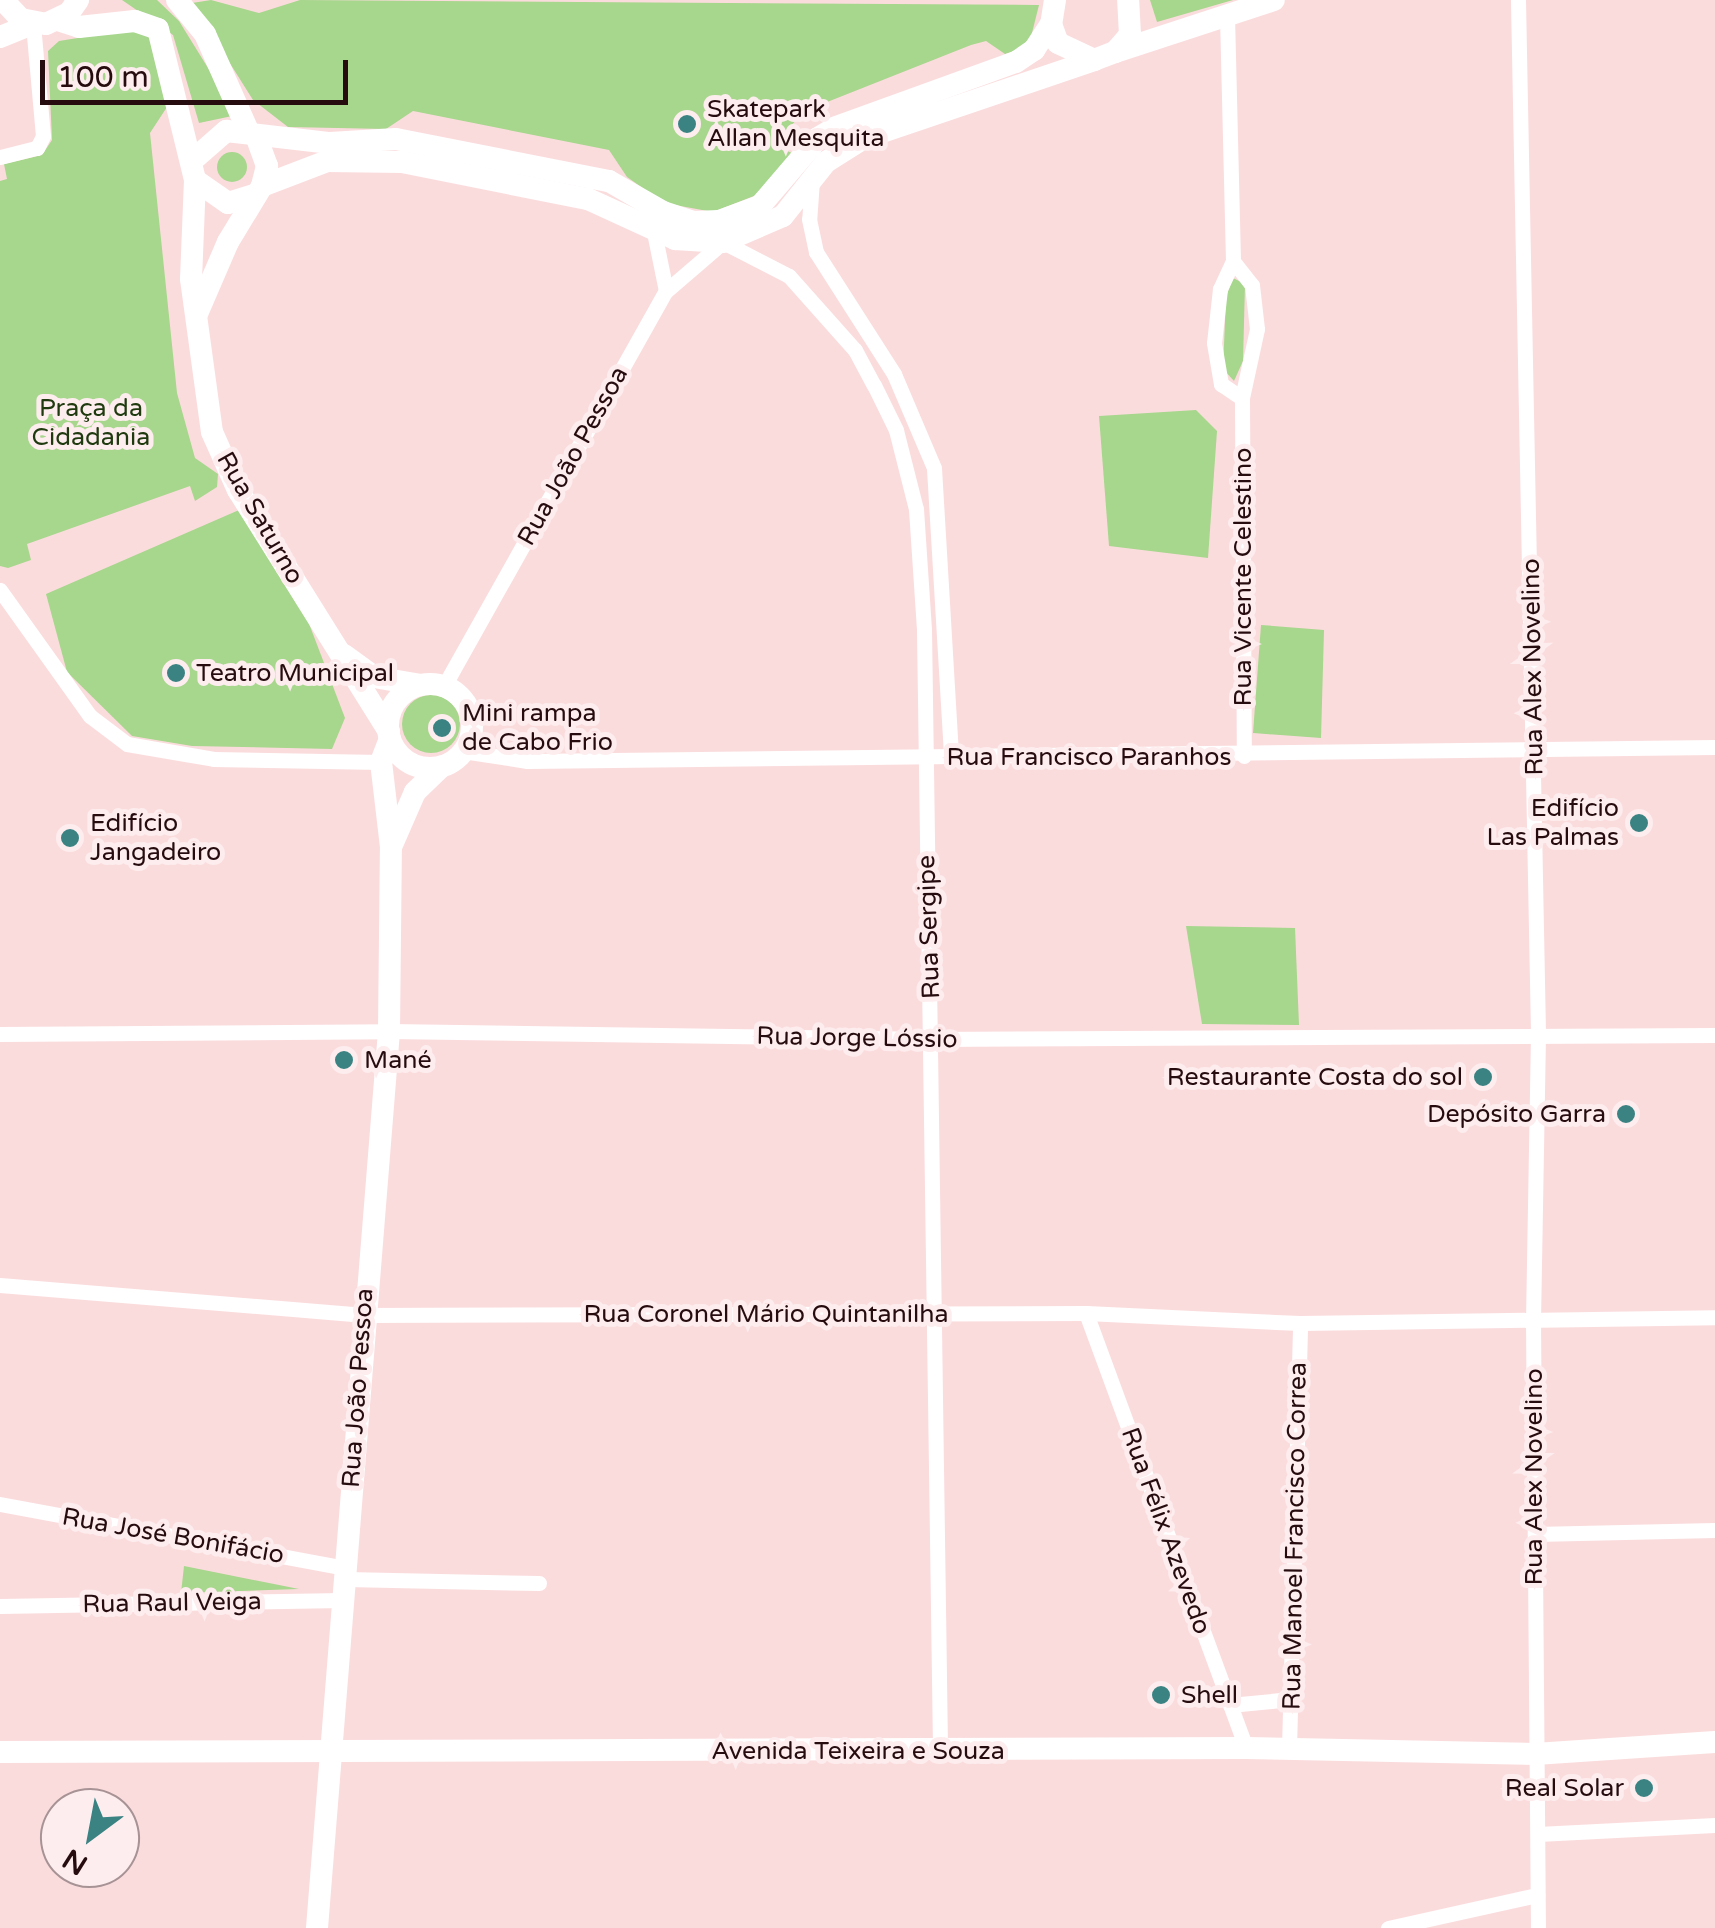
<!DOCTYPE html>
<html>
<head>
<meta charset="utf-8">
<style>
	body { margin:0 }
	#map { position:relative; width:1715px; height:1928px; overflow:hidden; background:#fbdcdd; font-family:"Varela Round",sans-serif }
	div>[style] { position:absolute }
	.green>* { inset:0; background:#a7d68d }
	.round { border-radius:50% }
	.street>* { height:15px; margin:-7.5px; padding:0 7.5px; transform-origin:7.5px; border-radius:7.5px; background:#fff }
	.secondary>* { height:22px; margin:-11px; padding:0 11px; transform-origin:11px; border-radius:11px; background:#fff }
	.secondary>.ring { margin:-11px; padding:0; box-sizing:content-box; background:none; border:22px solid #fff; border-radius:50% }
	.dots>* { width:28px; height:28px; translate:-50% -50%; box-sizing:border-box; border:5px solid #fdedee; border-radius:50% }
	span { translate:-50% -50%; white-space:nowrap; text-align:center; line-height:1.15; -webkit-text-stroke:10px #fdedee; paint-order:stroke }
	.poi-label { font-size:25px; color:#260c0f }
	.left { translate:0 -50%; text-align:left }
	.right { translate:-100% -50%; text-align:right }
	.park-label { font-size:25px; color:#203a0f }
	.street-label { font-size:25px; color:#260c0f }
	.north { position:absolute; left:40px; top:1788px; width:100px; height:100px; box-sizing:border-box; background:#fdedee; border:2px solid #a79395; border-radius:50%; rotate:212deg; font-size:28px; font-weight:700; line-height:40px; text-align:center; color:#260c0f }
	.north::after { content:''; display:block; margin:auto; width:35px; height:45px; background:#3b8383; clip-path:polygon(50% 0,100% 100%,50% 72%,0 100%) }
	.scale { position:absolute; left:40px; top:60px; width:308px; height:45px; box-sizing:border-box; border:5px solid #260c0f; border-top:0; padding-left:12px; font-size:30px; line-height:35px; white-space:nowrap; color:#260c0f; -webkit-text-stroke:8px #fdedee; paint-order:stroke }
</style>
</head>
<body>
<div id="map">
	<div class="green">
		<i style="clip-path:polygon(122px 0,157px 0,179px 21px,237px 115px,199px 123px,173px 35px)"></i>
		<i style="clip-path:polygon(211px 0,259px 13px,300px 0,1039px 5px,1031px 37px,1020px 49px,1005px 54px,986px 41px,971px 45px,807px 110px,777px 139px,775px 146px,792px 153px,759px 194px,713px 212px,664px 203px,627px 177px,609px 150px,413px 111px,386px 129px,288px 127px,253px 100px,192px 3px)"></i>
		<i style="clip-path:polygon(1150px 0,1233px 0,1157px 22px)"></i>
		<i style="clip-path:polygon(134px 29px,150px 34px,167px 107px,150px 133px,177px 393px,195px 458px,218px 474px,217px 487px,195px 501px,190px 486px,27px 544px,31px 560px,8px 568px,0 566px,0 181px,7px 179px,4px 164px,42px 155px,52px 140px,48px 51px,59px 41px)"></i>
		<i class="round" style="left:217px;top:152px;width:30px;height:30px"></i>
		<i style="clip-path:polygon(1233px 278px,1245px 284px,1243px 361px,1234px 381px,1223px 369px,1226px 297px)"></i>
		<i style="clip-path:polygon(1196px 410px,1217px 431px,1208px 558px,1109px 546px,1099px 416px)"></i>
		<i style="clip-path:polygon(239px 510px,308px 621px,345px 718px,332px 749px,192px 746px,132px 736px,67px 672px,46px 594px)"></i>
		<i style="clip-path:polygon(1261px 625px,1324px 630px,1321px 738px,1253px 733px)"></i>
		<i class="round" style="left:402px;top:695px;width:58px;height:58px"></i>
		<i style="clip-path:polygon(1186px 926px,1295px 928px,1299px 1025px,1202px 1024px)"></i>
		<i style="clip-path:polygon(184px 1566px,299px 1589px,181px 1593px)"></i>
	</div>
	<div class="street">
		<i style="left:1518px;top:0;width:1035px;rotate:88.89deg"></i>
		<i style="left:1538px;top:1035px;width:286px;rotate:91deg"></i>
		<i style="left:1533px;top:1321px;width:607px;rotate:89.53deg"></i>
		<i style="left:1227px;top:15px;width:246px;rotate:88.6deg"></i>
		<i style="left:1233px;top:261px;width:31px;rotate:115deg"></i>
		<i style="left:1220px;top:289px;width:54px;rotate:96.3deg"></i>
		<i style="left:1214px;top:343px;width:42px;rotate:80.3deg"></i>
		<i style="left:1221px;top:384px;width:25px;rotate:34deg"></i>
		<i style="left:0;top:157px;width:38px;rotate:-14deg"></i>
		<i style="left:37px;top:148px;width:13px;rotate:-63deg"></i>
		<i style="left:43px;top:136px;width:112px;rotate:-95.1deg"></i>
		<i style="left:812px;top:180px;width:39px;rotate:94deg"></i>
		<i style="left:809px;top:219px;width:34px;rotate:78deg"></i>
		<i style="left:816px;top:252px;width:145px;rotate:57.4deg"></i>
		<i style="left:894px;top:374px;width:102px;rotate:66.9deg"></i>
		<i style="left:934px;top:468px;width:290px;rotate:86.6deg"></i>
		<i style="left:654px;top:232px;width:60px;rotate:78.5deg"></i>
		<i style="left:1233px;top:261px;width:31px;rotate:52deg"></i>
		<i style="left:1252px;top:285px;width:44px;rotate:83.5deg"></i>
		<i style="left:1257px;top:329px;width:71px;rotate:102.3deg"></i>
		<i style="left:1242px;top:398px;width:358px;rotate:89.7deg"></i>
		<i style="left:0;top:590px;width:155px;rotate:54.5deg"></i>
		<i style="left:90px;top:716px;width:46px;rotate:37.1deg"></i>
		<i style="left:127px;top:744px;width:88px;rotate:9.8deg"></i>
		<i style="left:214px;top:759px;width:167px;rotate:1deg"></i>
		<i style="left:444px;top:686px;width:453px;rotate:-60.7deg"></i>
		<i style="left:666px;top:291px;width:75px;rotate:-40.7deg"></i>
		<i style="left:723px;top:242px;width:74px;rotate:27.3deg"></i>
		<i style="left:789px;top:276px;width:99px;rotate:48.3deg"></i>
		<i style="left:855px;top:350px;width:40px;rotate:62deg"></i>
		<i style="left:874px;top:385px;width:50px;rotate:63.9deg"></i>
		<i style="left:896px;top:430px;width:81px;rotate:75.8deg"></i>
		<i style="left:916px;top:509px;width:120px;rotate:86.2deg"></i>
		<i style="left:924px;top:629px;width:1122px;rotate:89.18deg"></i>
		<i style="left:463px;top:751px;width:65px;rotate:8.9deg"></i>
		<i style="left:527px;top:761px;width:1188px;rotate:-0.68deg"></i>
		<i style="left:0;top:1034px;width:389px;rotate:-0.4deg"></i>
		<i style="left:389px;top:1031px;width:543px;rotate:0.84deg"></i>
		<i style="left:932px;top:1039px;width:783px;rotate:-0.29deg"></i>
		<i style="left:0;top:1285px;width:363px;rotate:4.7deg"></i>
		<i style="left:362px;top:1315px;width:724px;rotate:-0.16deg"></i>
		<i style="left:1086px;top:1313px;width:214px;rotate:2.7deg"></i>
		<i style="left:1300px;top:1323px;width:415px;rotate:-0.8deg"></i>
		<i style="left:1086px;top:1313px;width:463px;rotate:69.8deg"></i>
		<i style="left:0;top:1504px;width:352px;rotate:10.5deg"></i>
		<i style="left:1535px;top:1534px;width:180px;rotate:-1.3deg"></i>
		<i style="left:346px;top:1579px;width:193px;rotate:1.2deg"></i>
		<i style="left:0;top:1606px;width:343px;rotate:-1deg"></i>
		<i style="left:1230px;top:1705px;width:61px;rotate:-5.6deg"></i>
		<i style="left:1289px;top:1749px;width:426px;rotate:-88.5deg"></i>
		<i style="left:1538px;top:1834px;width:177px;rotate:-2.9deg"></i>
		<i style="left:1388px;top:1928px;width:153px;rotate:-12.5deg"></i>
	</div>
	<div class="secondary">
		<i style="left:3px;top:0;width:26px;rotate:47deg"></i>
		<i style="left:21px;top:19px;width:25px;rotate:11deg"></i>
		<i style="left:46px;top:24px;width:25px;rotate:-26deg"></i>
		<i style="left:69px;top:13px;width:16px;rotate:-55deg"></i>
		<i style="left:177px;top:0;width:44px;rotate:50.5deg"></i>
		<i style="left:205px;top:34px;width:108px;rotate:66deg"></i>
		<i style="left:1055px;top:0;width:24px;rotate:99deg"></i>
		<i style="left:1051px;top:24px;width:20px;rotate:70deg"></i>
		<i style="left:1058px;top:43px;width:40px;rotate:25deg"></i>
		<i style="left:1094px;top:60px;width:22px;rotate:-21deg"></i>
		<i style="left:1115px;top:52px;width:23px;rotate:-49deg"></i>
		<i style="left:1130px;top:35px;width:35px;rotate:-93deg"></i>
		<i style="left:58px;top:20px;width:22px;rotate:18deg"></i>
		<i style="left:79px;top:27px;width:56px;rotate:-6.1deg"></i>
		<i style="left:135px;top:21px;width:24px;rotate:19deg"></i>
		<i style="left:158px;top:29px;width:155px;rotate:76.2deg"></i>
		<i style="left:195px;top:180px;width:40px;rotate:34.9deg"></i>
		<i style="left:228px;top:203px;width:27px;rotate:-17deg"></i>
		<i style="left:0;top:37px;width:35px;rotate:-22deg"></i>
		<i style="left:1115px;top:52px;width:167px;rotate:-18.1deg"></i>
		<i style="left:194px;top:159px;width:43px;rotate:-41.2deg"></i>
		<i style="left:226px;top:131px;width:105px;rotate:6.6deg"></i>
		<i style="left:330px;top:143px;width:66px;rotate:-3.5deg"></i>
		<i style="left:396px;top:139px;width:217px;rotate:11.2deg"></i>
		<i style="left:609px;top:181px;width:62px;rotate:29.9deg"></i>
		<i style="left:663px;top:212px;width:32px;rotate:18deg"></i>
		<i style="left:693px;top:222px;width:26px;rotate:-2deg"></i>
		<i style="left:719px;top:221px;width:44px;rotate:-20.1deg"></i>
		<i style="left:760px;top:206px;width:89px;rotate:-49.5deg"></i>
		<i style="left:818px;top:138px;width:21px;rotate:-31deg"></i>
		<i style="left:836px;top:127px;width:191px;rotate:-19.9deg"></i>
		<i style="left:1016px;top:62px;width:22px;rotate:-34deg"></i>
		<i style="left:1034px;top:50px;width:31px;rotate:-57deg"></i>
		<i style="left:195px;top:180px;width:99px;rotate:92.3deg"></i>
		<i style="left:191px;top:279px;width:154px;rotate:82.2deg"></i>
		<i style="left:212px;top:432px;width:64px;rotate:65.9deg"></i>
		<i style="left:238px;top:490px;width:285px;rotate:58deg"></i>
		<i style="left:262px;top:186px;width:70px;rotate:-21deg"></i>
		<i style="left:327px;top:161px;width:75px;rotate:0.8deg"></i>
		<i style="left:402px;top:162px;width:190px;rotate:11.3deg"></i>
		<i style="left:588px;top:199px;width:96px;rotate:24.7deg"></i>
		<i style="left:675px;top:239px;width:48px;rotate:3.6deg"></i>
		<i style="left:723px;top:242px;width:65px;rotate:-23.4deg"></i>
		<i style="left:783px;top:216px;width:69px;rotate:-51.5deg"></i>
		<i style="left:826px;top:162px;width:45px;rotate:-32.3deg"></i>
		<i style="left:864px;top:138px;width:243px;rotate:-18.7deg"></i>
		<i style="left:197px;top:314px;width:78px;rotate:-66.7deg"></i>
		<i style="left:228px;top:242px;width:66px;rotate:-58.7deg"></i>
		<i style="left:262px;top:186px;width:21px;rotate:-76deg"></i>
		<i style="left:267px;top:166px;width:30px;rotate:-110deg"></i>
		<i style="left:344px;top:655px;width:37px;rotate:36deg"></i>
		<i style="left:374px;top:677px;width:48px;rotate:9.7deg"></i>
		<i class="ring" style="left:388px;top:684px;width:62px;height:62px"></i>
		<i style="left:391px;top:847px;width:60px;rotate:-66.4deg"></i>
		<i style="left:415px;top:792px;width:37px;rotate:-44deg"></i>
		<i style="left:0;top:1752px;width:1246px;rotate:-0.18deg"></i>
		<i style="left:1246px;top:1748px;width:289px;rotate:1.2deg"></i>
		<i style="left:1535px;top:1754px;width:180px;rotate:-3.8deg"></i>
		<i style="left:317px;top:1928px;width:900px;rotate:-85.41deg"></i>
		<i style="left:389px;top:1031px;width:184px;rotate:-89.4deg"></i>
		<i style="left:391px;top:847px;width:86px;rotate:-96.7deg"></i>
		<i style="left:381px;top:762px;width:25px;rotate:-69deg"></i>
	</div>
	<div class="dots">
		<i style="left:687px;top:124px;background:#3b8383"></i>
		<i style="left:176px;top:673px;background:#3b8383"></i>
		<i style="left:442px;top:728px;background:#3b8383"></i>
		<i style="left:1639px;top:823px;background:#3b8383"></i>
		<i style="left:70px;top:838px;background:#3b8383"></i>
		<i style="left:344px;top:1060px;background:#3b8383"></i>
		<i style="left:1483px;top:1077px;background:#3b8383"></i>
		<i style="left:1626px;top:1114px;background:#3b8383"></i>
		<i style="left:1161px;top:1695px;background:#3b8383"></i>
		<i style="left:1644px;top:1788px;background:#3b8383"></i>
	</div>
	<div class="poi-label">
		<span class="left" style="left:707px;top:124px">Skatepark<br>Allan Mesquita</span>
		<span class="left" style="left:196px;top:673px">Teatro Municipal</span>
		<span class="left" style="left:462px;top:728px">Mini rampa<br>de Cabo Frio</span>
		<span class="right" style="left:1619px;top:823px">Edifício<br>Las Palmas</span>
		<span class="left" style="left:90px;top:838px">Edifício<br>Jangadeiro</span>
		<span class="left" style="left:364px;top:1060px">Mané</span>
		<span class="right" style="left:1463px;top:1077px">Restaurante Costa do sol</span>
		<span class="right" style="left:1606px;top:1114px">Depósito Garra</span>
		<span class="left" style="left:1181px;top:1695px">Shell</span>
		<span class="right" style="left:1624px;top:1788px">Real Solar</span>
	</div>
	<div class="park-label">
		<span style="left:91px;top:423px">Praça da<br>Cidadania</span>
	</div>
	<div class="street-label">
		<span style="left:573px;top:456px;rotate:-61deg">Rua João Pessoa</span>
		<span style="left:260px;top:518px;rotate:60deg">Rua Saturno</span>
		<span style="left:1243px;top:577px;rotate:-90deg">Rua Vicente Celestino</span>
		<span style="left:1533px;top:667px;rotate:-91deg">Rua Alex Novelino</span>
		<span style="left:1089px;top:757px">Rua Francisco Paranhos</span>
		<span style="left:929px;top:927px;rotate:-92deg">Rua Sergipe</span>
		<span style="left:857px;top:1038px;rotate:1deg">Rua Jorge Lóssio</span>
		<span style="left:766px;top:1314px">Rua Coronel Mário Quintanilha</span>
		<span style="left:358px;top:1388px;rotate:-86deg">Rua João Pessoa</span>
		<span style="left:1534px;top:1477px;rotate:-90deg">Rua Alex Novelino</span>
		<span style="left:1166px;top:1531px;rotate:70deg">Rua Félix Azevedo</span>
		<span style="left:173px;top:1536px;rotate:10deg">Rua José Bonifácio</span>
		<span style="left:1295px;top:1536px;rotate:-89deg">Rua Manoel Francisco Correa</span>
		<span style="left:172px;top:1603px;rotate:-1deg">Rua Raul Veiga</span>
		<span style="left:858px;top:1751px">Avenida Teixeira e Souza</span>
	</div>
	<div class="north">N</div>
	<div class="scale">100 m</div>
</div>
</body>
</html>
